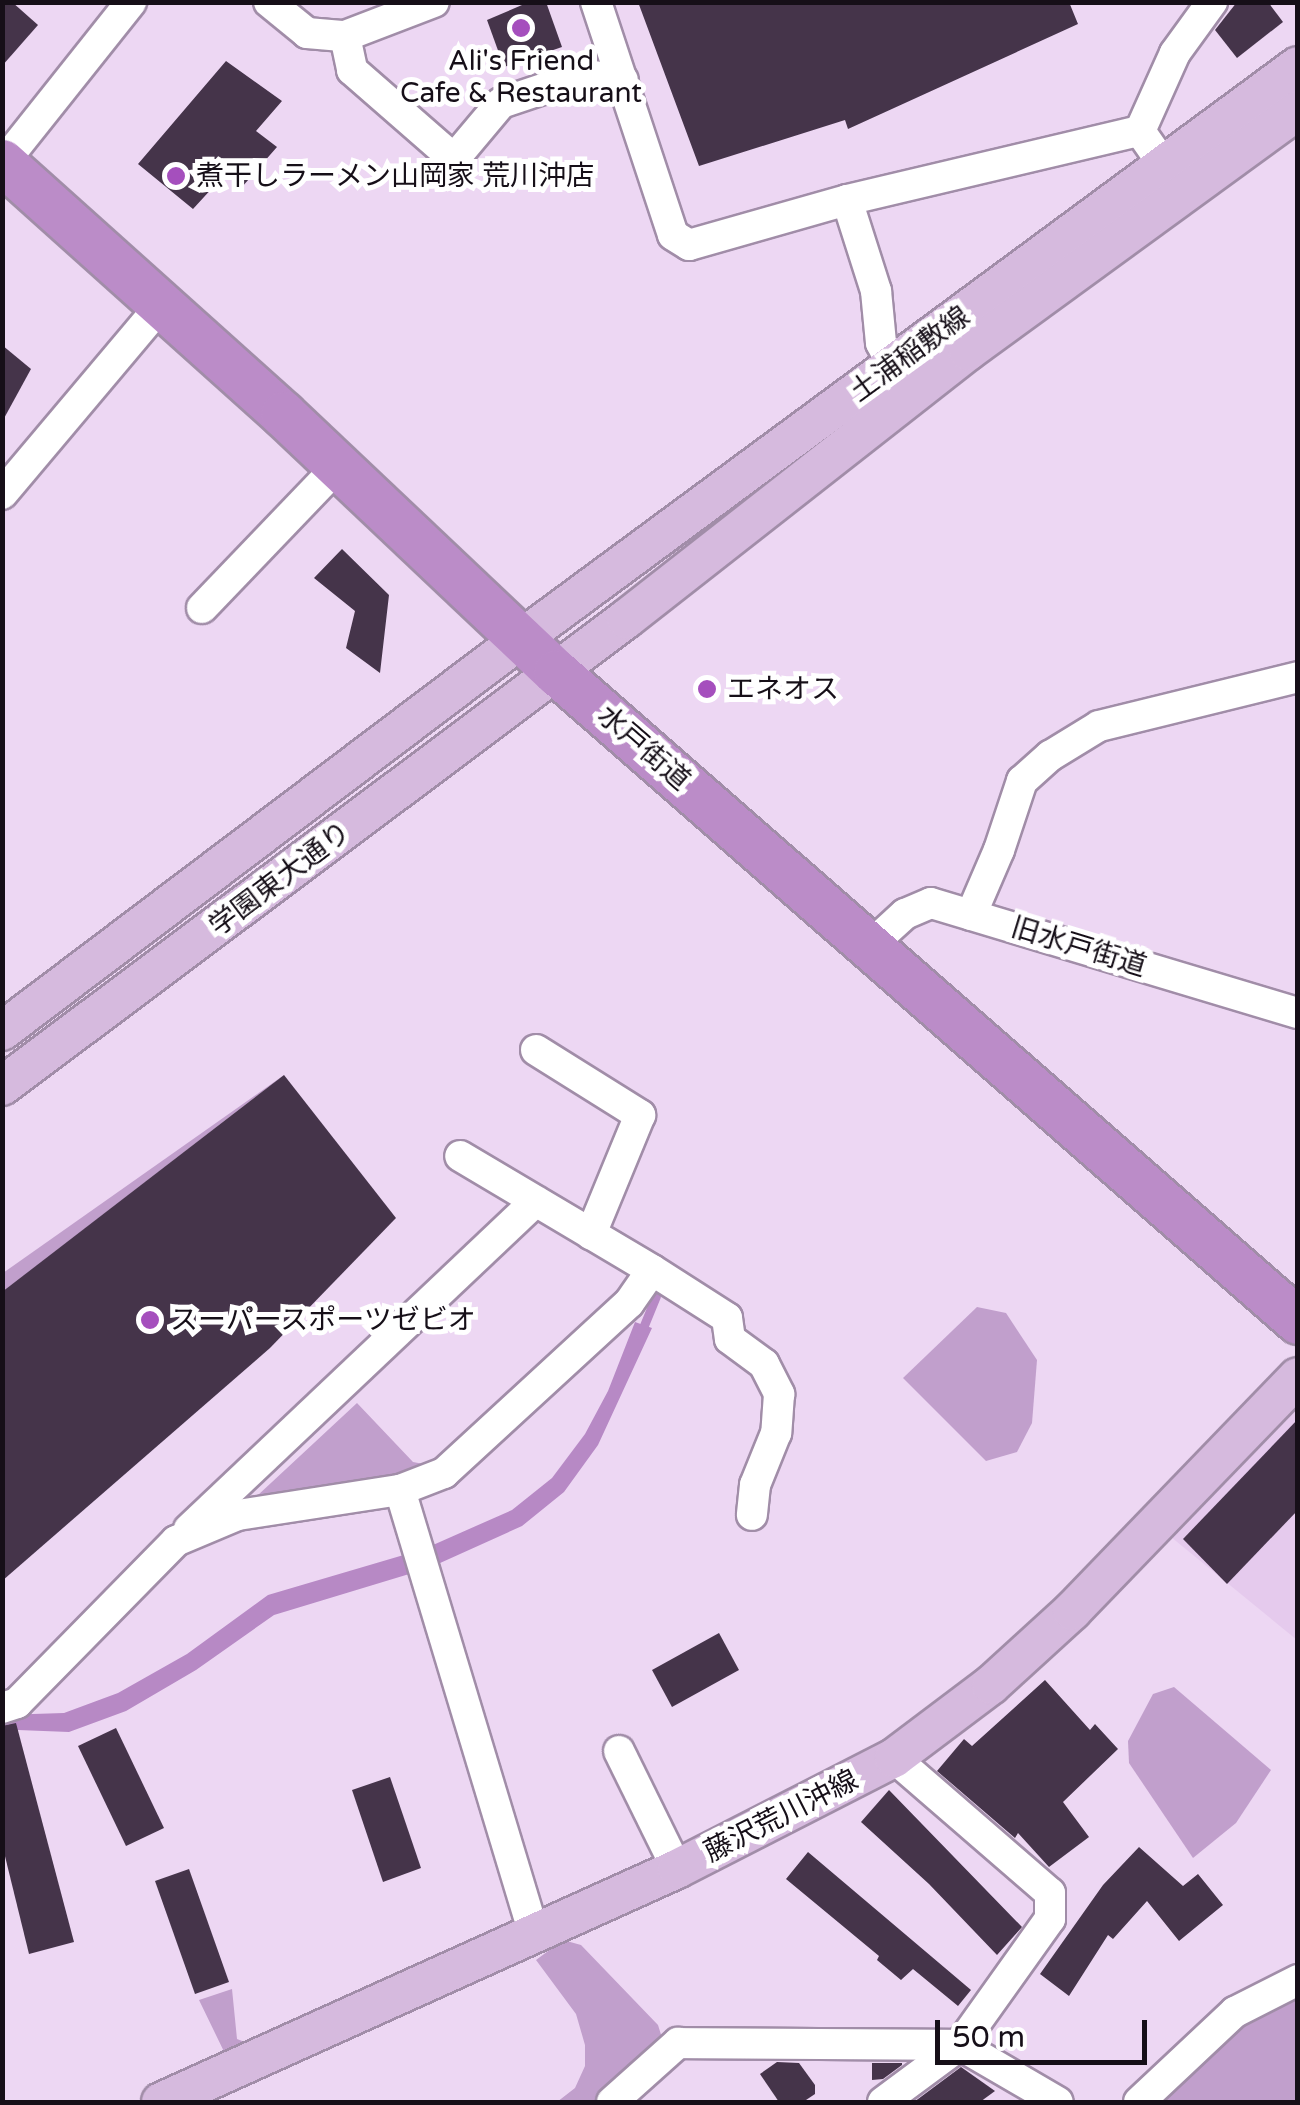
<!DOCTYPE html>
<html>
<head>
<meta charset="utf-8">
<style>
	body { margin:0 }
	#map { position:relative; width:1300px; height:2105px; overflow:hidden; background:#edd7f3; font-family:"Varela Round","Noto Sans JP",sans-serif }
	div>[style] { position:absolute }
	.built>* { inset:0; background:#e5caed }
	.green>* { inset:0; background:#c19fcc }
	.water>* { inset:0; background:#b789c5 }
	.stream>* { height:9px; margin:-4.5px; padding:0 4.5px; transform-origin:4.5px; border-radius:4.5px; background:#b789c5 }
	.building>* { inset:0; background:#45344a }
	.roads { filter:drop-shadow(2px 0 #a18da8) drop-shadow(-2px 0 #a18da8) drop-shadow(0 2px #a18da8) drop-shadow(0 -2px #a18da8) }
	.minor>* { height:30px; margin:-15px; padding:0 15px; transform-origin:15px; border-radius:15px; background:#fff }
	.major>* { height:38px; margin:-19px; padding:0 19px; transform-origin:19px; border-radius:19px; background:#d6bade }
	.highway>* { height:45px; margin:-22.5px; padding:0 22.5px; transform-origin:22.5px; border-radius:22.5px; background:#bb8cc8 }
	.dots>* { width:28px; height:28px; translate:-50% -50%; box-sizing:border-box; border:5px solid #fff; border-radius:50% }
	span { translate:-50% -50%; white-space:nowrap; text-align:center; line-height:1.15; -webkit-text-stroke:10px #fff; paint-order:stroke }
	.poi-label { font-size:28px; color:#160f18 }
	.left { translate:0 -50%; text-align:left }
	.street-label { font-size:28px; color:#160f18 }
	.frame { position:absolute; inset:0; border:5px solid #160f18; pointer-events:none }
	.scale { position:absolute; left:935px; top:2020px; width:212px; height:45px; box-sizing:border-box; border:5px solid #160f18; border-top:0; padding-left:12px; font-size:30px; line-height:35px; white-space:nowrap; color:#160f18; -webkit-text-stroke:8px #fff; paint-order:stroke }
</style>
</head>
<body>
<div id="map">
	<div class="built">
		<i style="clip-path:polygon(1297px 1405px,1297px 1640px,1171px 1537px)"></i>
	</div>
	<div class="green">
		<i style="clip-path:polygon(284px 1075px,3px 1292px,3px 1273px)"></i>
		<i style="clip-path:polygon(977px 1307px,1006px 1313px,1037px 1360px,1032px 1423px,1017px 1452px,986px 1461px,903px 1378px)"></i>
		<i style="clip-path:polygon(357px 1403px,413px 1462px,439px 1467px,243px 1509px)"></i>
		<i style="clip-path:polygon(1174px 1687px,1271px 1770px,1236px 1823px,1193px 1858px,1129px 1763px,1128px 1741px,1153px 1694px)"></i>
		<i style="clip-path:polygon(563px 1940px,581px 1945px,658px 2025px,663px 2041px,603px 2102px,557px 2102px,575px 2088px,585px 2066px,585px 2045px,576px 2014px,536px 1960px)"></i>
		<i style="clip-path:polygon(232px 1989px,237px 2039px,262px 2049px,231px 2066px,199px 2000px)"></i>
		<i style="clip-path:polygon(1297px 1994px,1297px 2102px,1164px 2102px,1244px 2021px)"></i>
	</div>
	<div class="water">
		<i style="clip-path:polygon(635px 1322px,652px 1328px,598px 1445px,564px 1492px,522px 1526px,429px 1568px,274px 1615px,196px 1670px,126px 1711px,69px 1732px,18px 1730px,3px 1735px,2px 1715px,64px 1713px,118px 1693px,187px 1654px,268px 1595px,424px 1549px,512px 1510px,552px 1478px,585px 1434px,608px 1391px)"></i>
	</div>
	<div class="stream">
		<i style="left:640px;top:1335px;width:42px;rotate:-67.7deg"></i>
	</div>
	<div class="building">
		<i style="clip-path:polygon(2px 2px,12px 2px,38px 25px,2px 66px)"></i>
		<i style="clip-path:polygon(529px 2px,546px 2px,562px 47px,504px 67px,487px 20px)"></i>
		<i style="clip-path:polygon(638px 2px,1069px 2px,1078px 24px,848px 129px,845px 120px,699px 166px)"></i>
		<i style="clip-path:polygon(1237px 2px,1268px 2px,1283px 22px,1237px 58px,1215px 30px)"></i>
		<i style="clip-path:polygon(226px 61px,282px 101px,256px 131px,277px 147px,242px 187px,226px 173px,193px 209px,138px 164px)"></i>
		<i style="clip-path:polygon(2px 345px,31px 369px,2px 422px)"></i>
		<i style="clip-path:polygon(342px 549px,389px 595px,380px 673px,346px 648px,355px 611px,314px 578px)"></i>
		<i style="clip-path:polygon(284px 1075px,396px 1218px,270px 1348px,2px 1581px,2px 1292px)"></i>
		<i style="clip-path:polygon(1298px 1419px,1298px 1510px,1227px 1584px,1183px 1539px)"></i>
		<i style="clip-path:polygon(719px 1633px,739px 1670px,672px 1707px,652px 1670px)"></i>
		<i style="clip-path:polygon(1045px 1680px,1090px 1730px,1095px 1724px,1118px 1749px,1063px 1802px,1089px 1837px,1049px 1867px,1018px 1833px,1015px 1838px,937px 1771px,964px 1739px,972px 1746px)"></i>
		<i style="clip-path:polygon(16px 1723px,74px 1942px,29px 1954px,2px 1844px,2px 1726px)"></i>
		<i style="clip-path:polygon(116px 1728px,164px 1828px,126px 1846px,78px 1746px)"></i>
		<i style="clip-path:polygon(390px 1777px,421px 1868px,383px 1882px,352px 1790px)"></i>
		<i style="clip-path:polygon(889px 1790px,1022px 1927px,997px 1955px,929px 1884px,861px 1822px)"></i>
		<i style="clip-path:polygon(1139px 1847px,1183px 1886px,1198px 1874px,1223px 1905px,1179px 1941px,1147px 1901px,1113px 1939px,1108px 1935px,1069px 1996px,1040px 1974px,1103px 1885px)"></i>
		<i style="clip-path:polygon(808px 1852px,971px 1990px,958px 2006px,913px 1969px,901px 1980px,877px 1960px,879px 1956px,786px 1879px)"></i>
		<i style="clip-path:polygon(189px 1869px,229px 1982px,195px 1994px,155px 1881px)"></i>
		<i style="clip-path:polygon(777px 2062px,799px 2063px,815px 2085px,815px 2094px,803px 2102px,779px 2102px,760px 2074px)"></i>
		<i style="clip-path:polygon(872px 2063px,902px 2063px,902px 2065px,883px 2079px,872px 2080px)"></i>
		<i style="clip-path:polygon(961px 2067px,995px 2091px,980px 2102px,914px 2102px)"></i>
	</div>
	<div class="roads">
		<div class="minor">
			<i style="left:269px;top:2px;width:49px;rotate:39.2deg"></i>
			<i style="left:307px;top:33px;width:38px;rotate:5deg"></i>
			<i style="left:345px;top:36px;width:95px;rotate:-20.9deg"></i>
			<i style="left:596px;top:2px;width:245px;rotate:71.7deg"></i>
			<i style="left:673px;top:235px;width:19px;rotate:32deg"></i>
			<i style="left:689px;top:245px;width:164px;rotate:-15.9deg"></i>
			<i style="left:847px;top:200px;width:96px;rotate:72.3deg"></i>
			<i style="left:876px;top:291px;width:52px;rotate:84.5deg"></i>
			<i style="left:881px;top:343px;width:27px;rotate:62deg"></i>
			<i style="left:345px;top:36px;width:35px;rotate:78deg"></i>
			<i style="left:352px;top:70px;width:135px;rotate:41.1deg"></i>
			<i style="left:454px;top:159px;width:73px;rotate:-50deg"></i>
			<i style="left:501px;top:103px;width:88px;rotate:-18.6deg"></i>
			<i style="left:584px;top:75px;width:39px;rotate:7deg"></i>
			<i style="left:1140px;top:131px;width:85px;rotate:-65.8deg"></i>
			<i style="left:1175px;top:53px;width:63px;rotate:-54deg"></i>
			<i style="left:3px;top:163px;width:206px;rotate:-51.5deg"></i>
			<i style="left:847px;top:200px;width:301px;rotate:-13.3deg"></i>
			<i style="left:1140px;top:131px;width:44px;rotate:55.2deg"></i>
			<i style="left:2px;top:494px;width:247px;rotate:-49.9deg"></i>
			<i style="left:202px;top:608px;width:197px;rotate:-46.2deg"></i>
			<i style="left:971px;top:915px;width:71px;rotate:-66.7deg"></i>
			<i style="left:999px;top:850px;width:73px;rotate:-71.6deg"></i>
			<i style="left:1022px;top:781px;width:38px;rotate:-42deg"></i>
			<i style="left:1050px;top:756px;width:57px;rotate:-31.5deg"></i>
			<i style="left:1099px;top:726px;width:205px;rotate:-13.8deg"></i>
			<i style="left:872px;top:944px;width:45px;rotate:-42.3deg"></i>
			<i style="left:905px;top:914px;width:28px;rotate:-23deg"></i>
			<i style="left:931px;top:903px;width:383px;rotate:16.7deg"></i>
			<i style="left:536px;top:1050px;width:123px;rotate:32deg"></i>
			<i style="left:640px;top:1115px;width:129px;rotate:112.4deg"></i>
			<i style="left:652px;top:1270px;width:89px;rotate:32.6deg"></i>
			<i style="left:727px;top:1318px;width:21px;rotate:82deg"></i>
			<i style="left:730px;top:1339px;width:42px;rotate:36.3deg"></i>
			<i style="left:764px;top:1364px;width:34px;rotate:63deg"></i>
			<i style="left:779px;top:1394px;width:39px;rotate:94deg"></i>
			<i style="left:776px;top:1433px;width:56px;rotate:112deg"></i>
			<i style="left:755px;top:1485px;width:30px;rotate:96deg"></i>
			<i style="left:400px;top:1490px;width:464px;rotate:73.2deg"></i>
			<i style="left:189px;top:1529px;width:477px;rotate:-43.4deg"></i>
			<i style="left:2px;top:1708px;width:16px;rotate:-18deg"></i>
			<i style="left:17px;top:1703px;width:227px;rotate:-45.5deg"></i>
			<i style="left:176px;top:1541px;width:67px;rotate:-22.8deg"></i>
			<i style="left:238px;top:1515px;width:164px;rotate:-8.8deg"></i>
			<i style="left:400px;top:1490px;width:47px;rotate:-21.1deg"></i>
			<i style="left:444px;top:1473px;width:251px;rotate:-42.6deg"></i>
			<i style="left:629px;top:1303px;width:40px;rotate:-55.1deg"></i>
			<i style="left:652px;top:1270px;width:223px;rotate:-149.3deg"></i>
			<i style="left:619px;top:1751px;width:131px;rotate:63.8deg"></i>
			<i style="left:612px;top:2102px;width:89px;rotate:-41.8deg"></i>
			<i style="left:678px;top:2043px;width:282px;rotate:0.4deg"></i>
			<i style="left:960px;top:2045px;width:155px;rotate:-54.5deg"></i>
			<i style="left:1050px;top:1919px;width:26px;rotate:-90deg"></i>
			<i style="left:1050px;top:1893px;width:206px;rotate:-139.1deg"></i>
			<i style="left:883px;top:2102px;width:96px;rotate:-36.5deg"></i>
			<i style="left:960px;top:2045px;width:113px;rotate:30.2deg"></i>
			<i style="left:1139px;top:2102px;width:132px;rotate:-43.2deg"></i>
			<i style="left:1235px;top:2012px;width:71px;rotate:-26.9deg"></i>
		</div>
		<div class="major">
			<i style="left:2px;top:1031px;width:650px;rotate:-37.06deg"></i>
			<i style="left:521px;top:639px;width:965px;rotate:-36.41deg"></i>
			<i style="left:2px;top:1086px;width:779px;rotate:-36.81deg"></i>
			<i style="left:626px;top:619px;width:434px;rotate:-38.1deg"></i>
			<i style="left:968px;top:351px;width:409px;rotate:-36.1deg"></i>
			<i style="left:161px;top:2102px;width:566px;rotate:-24.3deg"></i>
			<i style="left:677px;top:1869px;width:244px;rotate:-27.1deg"></i>
			<i style="left:894px;top:1758px;width:121px;rotate:-37deg"></i>
			<i style="left:991px;top:1685px;width:110px;rotate:-42.4deg"></i>
			<i style="left:1072px;top:1611px;width:325px;rotate:-46deg"></i>
		</div>
		<div class="highway">
			<i style="left:2px;top:162px;width:377px;rotate:41.9deg"></i>
			<i style="left:283px;top:414px;width:376px;rotate:43.4deg"></i>
			<i style="left:556px;top:672px;width:986px;rotate:41.17deg"></i>
		</div>
	</div>
	<div class="dots">
		<i style="left:521px;top:28px;background:#a54fbd"></i>
		<i style="left:176px;top:176px;background:#a54fbd"></i>
		<i style="left:707px;top:689px;background:#a54fbd"></i>
		<i style="left:150px;top:1320px;background:#a54fbd"></i>
	</div>
	<div class="poi-label">
		<span style="left:521px;top:77px">Ali's Friend<br>Cafe &amp; Restaurant</span>
		<span class="left" style="left:196px;top:176px">煮干しラーメン山岡家 荒川沖店</span>
		<span class="left" style="left:727px;top:689px">エネオス</span>
		<span class="left" style="left:170px;top:1320px">スーパースポーツゼビオ</span>
	</div>
	<div class="street-label">
		<span style="left:910px;top:354px;rotate:-36deg">土浦稲敷線</span>
		<span style="left:644px;top:748px;rotate:41deg">水戸街道</span>
		<span style="left:280px;top:879px;rotate:-37deg">学園東大通り</span>
		<span style="left:1079px;top:947px;rotate:17deg">旧水戸街道</span>
		<span style="left:781px;top:1816px;rotate:-27deg">藤沢荒川沖線</span>
	</div>
	<div class="frame"></div>
	<div class="scale">50 m</div>
</div>
</body>
</html>
